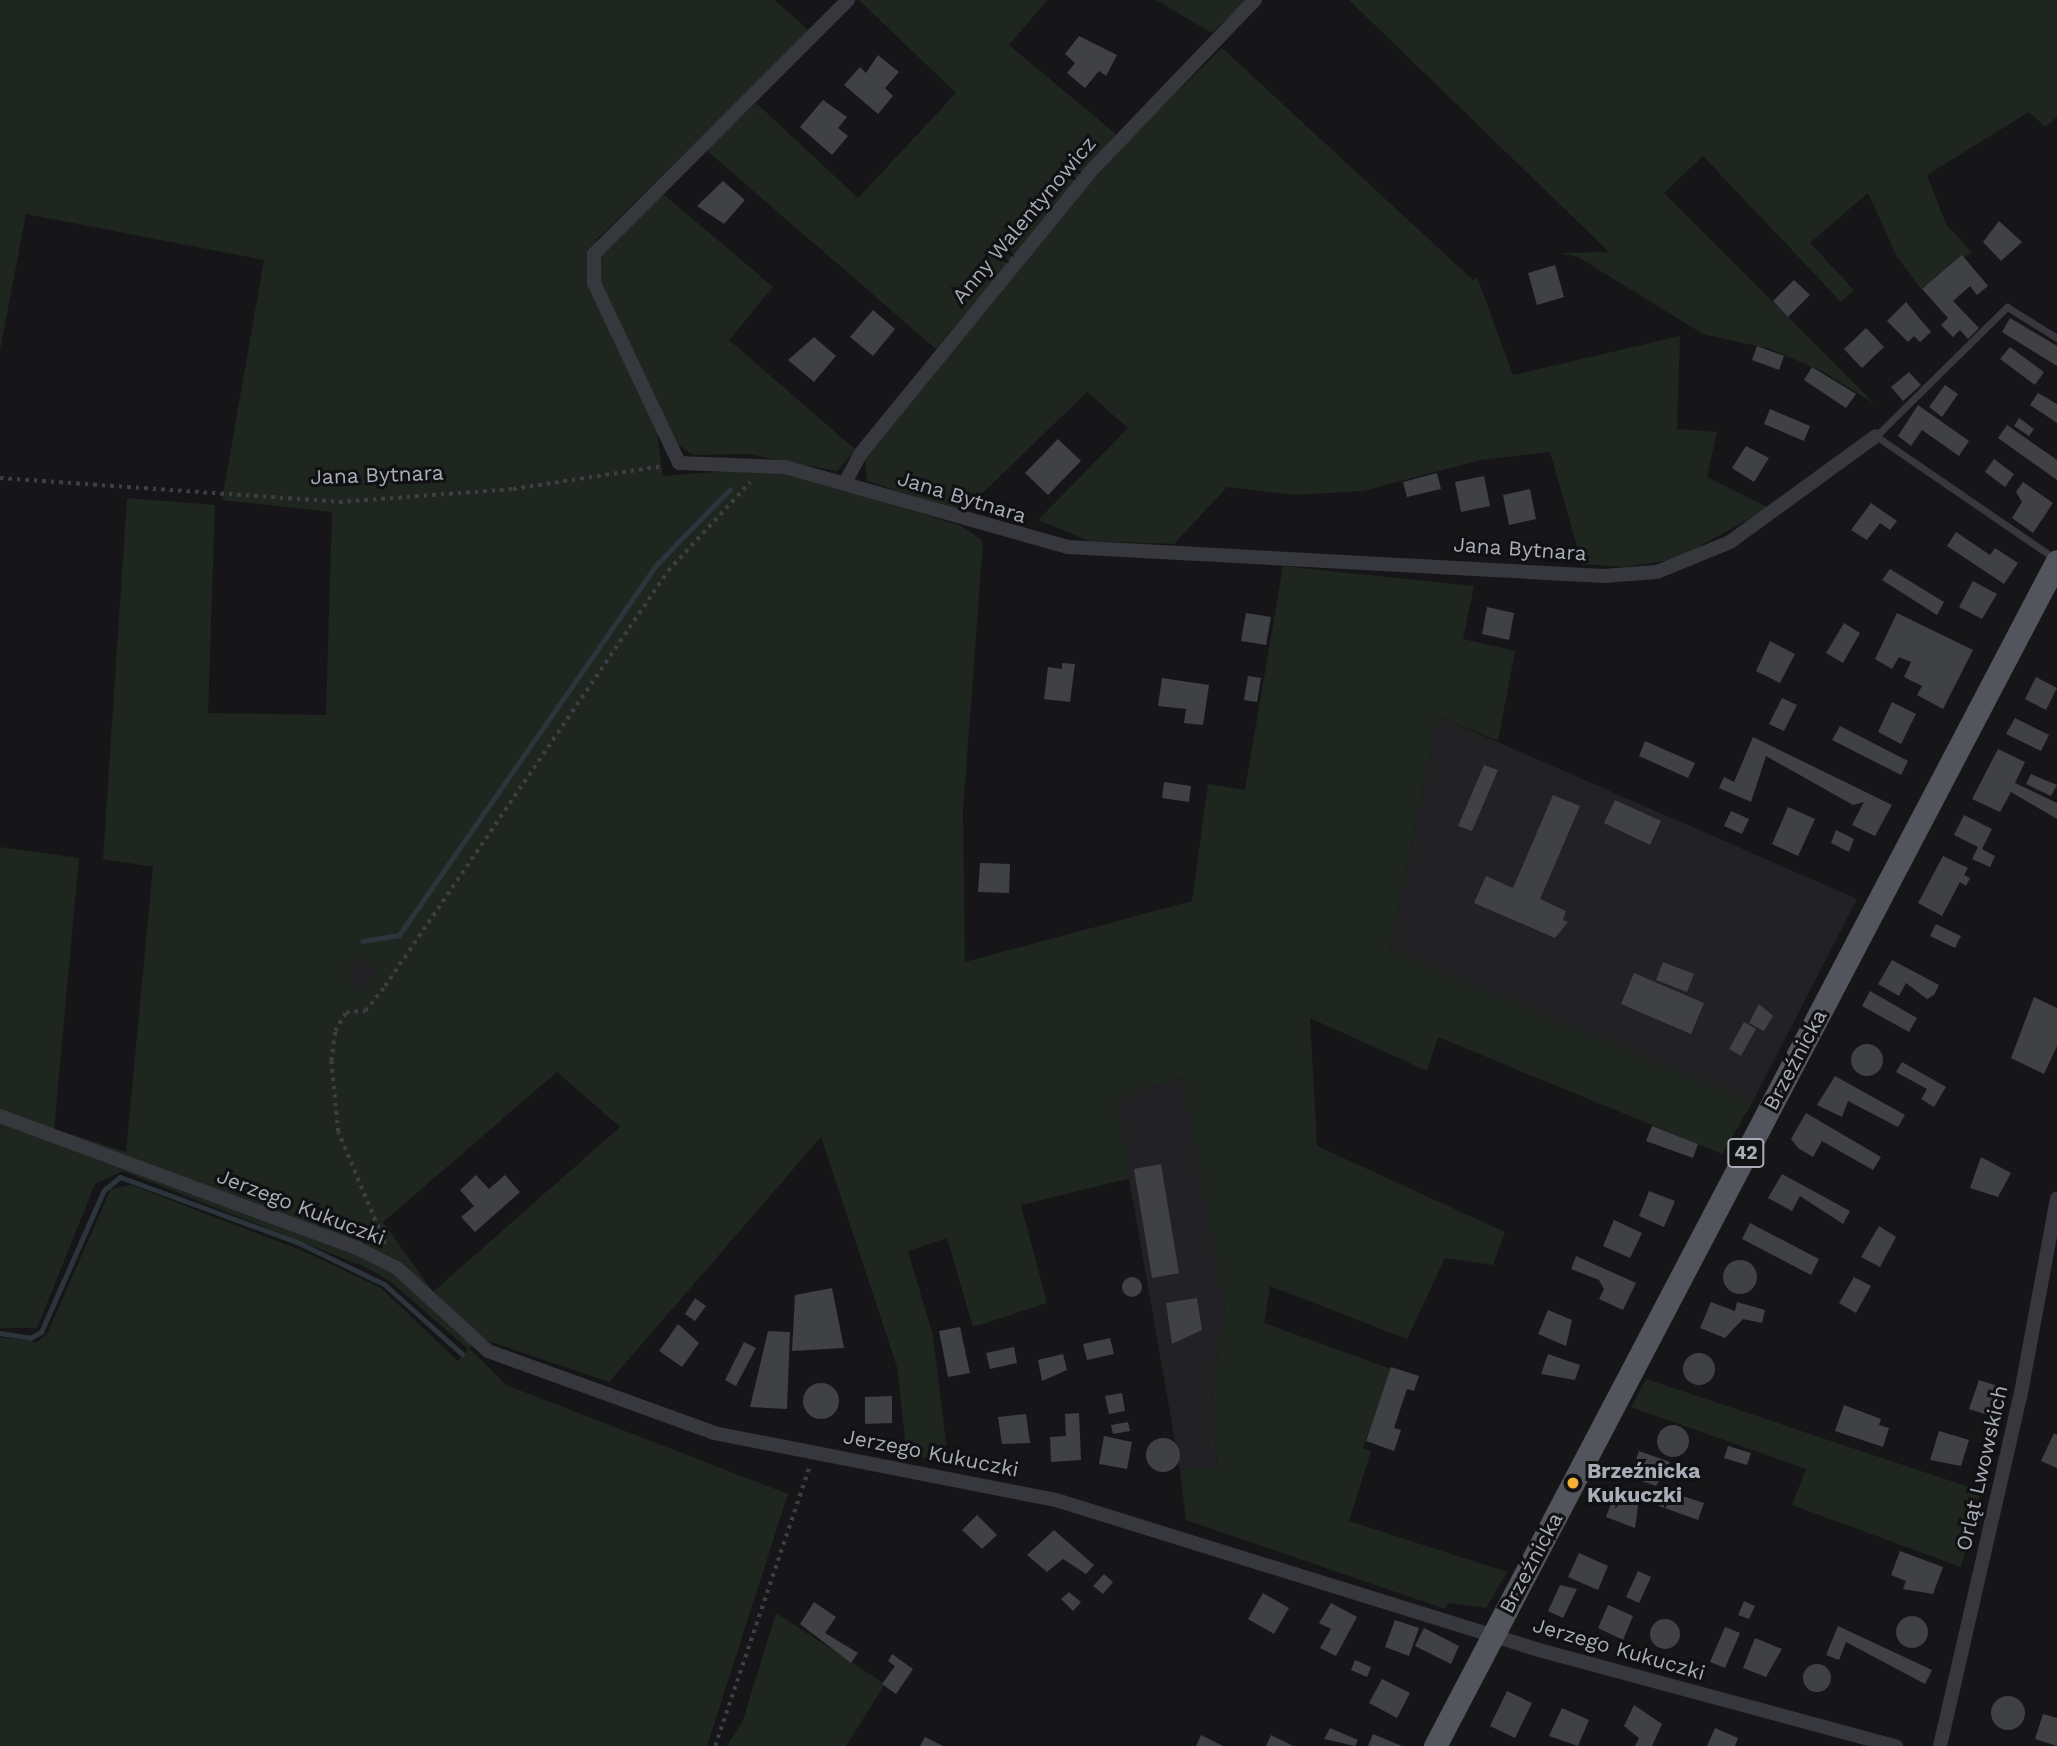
<!DOCTYPE html>
<html>
<head>
<meta charset="utf-8">
<style>
	body { margin:0 }
	#map { position:relative; width:2057px; height:1746px; overflow:hidden; background:#161618; font-family:"Work Sans",sans-serif }
	div>[style] { position:absolute }
	.built>* { inset:0; background:#222225 }
	.green>* { inset:0; background:#1e261f }
	.stream>* { height:5px; margin:-2.5px; padding:0 2.5px; transform-origin:2.5px; border-radius:2.5px; background:#2c353c }
	.building>* { inset:0; background:#404145 }
	.round { border-radius:50% }
	.path>* { height:3.5px; margin-top:-1.75px; transform-origin:0; background:repeating-linear-gradient(90deg,#3d3f44 0 3.5px,transparent 0 8.5px) }
	.lane>* { height:7px; margin:-3.5px; padding:0 3.5px; transform-origin:3.5px; border-radius:3.5px; background:#37383d }
	.street>* { height:14px; margin:-7px; padding:0 7px; transform-origin:7px; border-radius:7px; background:#37383d }
	.primary>* { height:23px; margin:-11.5px; padding:0 11.5px; transform-origin:11.5px; border-radius:11.5px; background:#53555c }
	.dots>* { width:19px; height:19px; translate:-50% -50%; box-sizing:border-box; border:4px solid #111113; border-radius:50% }
	span { translate:-50% -50%; white-space:nowrap; text-align:center; line-height:1.15; -webkit-text-stroke:6px #111113; paint-order:stroke }
	.shield-label span { padding:2px 5px; background:#111113; border:2px solid; border-radius:5px; -webkit-text-stroke-width:0 }
	.shield-label { font-size:19px; color:#a8adb8; font-weight:700 }
	.street-label { font-size:21px; color:#a8adb8 }
	.poi-label { font-size:21px; color:#a8adb8; font-weight:700 }
	.left { translate:0 -50%; text-align:left }
</style>
</head>
<body>
<div id="map">
	<div class="built">
		<i style="clip-path:polygon(1438px 716px,1857px 899px,1752px 1103px,1390px 950px)"></i>
		<i style="clip-path:polygon(358px 957px,378px 972px,363px 992px,344px 977px)"></i>
		<i style="clip-path:polygon(1184px 1078px,1225px 1309px,1212px 1388px,1217px 1467px,1180px 1470px,1115px 1098px)"></i>
	</div>
	<div class="green">
		<i style="clip-path:polygon(evenodd,0 0,775px 0,809px 31px,596px 240px,587px 280px,656px 425px,663px 476px,762px 468px,802px 476px,961px 526px,983px 541px,963px 811px,965px 962px,1192px 901px,1208px 784px,1245px 790px,1283px 566px,1474px 586px,1463px 639px,1515px 651px,1498px 741px,1438px 716px,1390px 950px,1752px 1103px,1722px 1154px,1438px 1037px,1427px 1071px,1310px 1018px,1317px 1146px,1505px 1232px,1493px 1265px,1445px 1258px,1407px 1339px,1270px 1286px,1264px 1323px,1391px 1369px,1363px 1448px,1371px 1451px,1349px 1521px,1507px 1572px,1486px 1608px,1448px 1603px,1445px 1609px,1186px 1520px,1180px 1470px,1217px 1466px,1212px 1388px,1225px 1309px,1183px 1078px,1116px 1098px,1131px 1178px,1021px 1205px,1047px 1303px,973px 1327px,947px 1238px,908px 1251px,933px 1336px,948px 1460px,907px 1456px,897px 1367px,821px 1137px,609px 1382px,480px 1338px,469px 1348px,506px 1385px,788px 1494px,707px 1746px,0 1746px,0 1337px,37px 1342px,47px 1334px,111px 1189px,131px 1185px,303px 1251px,381px 1288px,458px 1361px,468px 1349px,390px 1281px,365px 1267px,123px 1171px,95px 1184px,37px 1328px,0 1328px,0 847px,79px 858px,54px 1129px,126px 1152px,153px 867px,103px 859px,127px 498px,215px 505px,208px 713px,326px 715px,332px 512px,222px 500px,264px 260px,26px 214px,0 350px,0 0,358px 957px,378px 972px,363px 992px,344px 977px,358px 957px,0 0,557px 1072px,620px 1127px,433px 1292px,383px 1222px,557px 1072px)"></i>
		<i style="clip-path:polygon(859px 0,1047px 0,1009px 45px,1116px 134px,936px 349px,706px 150px,756px 103px,858px 198px,956px 93px)"></i>
		<i style="clip-path:polygon(1156px 0,1247px 0,1212px 33px)"></i>
		<i style="clip-path:polygon(1349px 0,2057px 0,2057px 117px,2045px 127px,2029px 112px,1927px 175px,1946px 224px,1972px 252px,1921px 289px,1897px 257px,1868px 193px,1810px 243px,1854px 290px,1841px 302px,1703px 156px,1664px 193px,1875px 404px,1822px 371px,1770px 349px,1703px 334px,1578px 257px,1560px 253px,1609px 252px)"></i>
		<i style="clip-path:polygon(1222px 48px,1473px 280px,1477px 277px,1513px 375px,1680px 336px,1677px 429px,1717px 432px,1707px 477px,1769px 508px,1676px 559px,1625px 567px,1582px 564px,1550px 452px,1481px 460px,1363px 491px,1295px 495px,1227px 487px,1174px 544px,1089px 541px,1038px 520px,1128px 428px,1087px 392px,963px 512px,867px 481px,865px 457px,1106px 162px)"></i>
		<i style="clip-path:polygon(661px 192px,773px 287px,729px 340px,856px 450px,837px 471px,748px 454px,693px 455px,674px 442px,599px 279px,602px 252px)"></i>
		<i style="clip-path:polygon(1646px 1379px,1981px 1491px,1961px 1567px,1792px 1505px,1806px 1469px,1631px 1407px)"></i>
		<i style="clip-path:polygon(776px 1613px,885px 1684px,846px 1746px,727px 1746px,743px 1720px)"></i>
	</div>
	<div class="stream">
		<i style="left:362px;top:941px;width:37px;rotate:-9deg"></i>
		<i style="left:399px;top:935px;width:453px;rotate:-55.2deg"></i>
		<i style="left:658px;top:563px;width:103px;rotate:-45.8deg"></i>
		<i style="left:0;top:1333px;width:30px;rotate:9deg"></i>
		<i style="left:30px;top:1338px;width:13px;rotate:-29deg"></i>
		<i style="left:41px;top:1332px;width:155px;rotate:-66.1deg"></i>
		<i style="left:104px;top:1190px;width:21px;rotate:-39deg"></i>
		<i style="left:120px;top:1177px;width:191px;rotate:20.2deg"></i>
		<i style="left:299px;top:1243px;width:94px;rotate:25.8deg"></i>
		<i style="left:384px;top:1284px;width:105px;rotate:41.9deg"></i>
	</div>
	<div class="building">
		<i style="clip-path:polygon(1079px 36px,1117px 55px,1106px 76px,1099px 71px,1085px 88px,1067px 73px,1075px 63px,1065px 54px)"></i>
		<i style="clip-path:polygon(878px 55px,899px 72px,885px 88px,893px 96px,878px 114px,844px 85px,860px 67px,866px 73px)"></i>
		<i style="clip-path:polygon(823px 100px,847px 117px,838px 128px,848px 136px,832px 155px,800px 127px)"></i>
		<i style="clip-path:polygon(723px 181px,745px 200px,724px 224px,697px 206px)"></i>
		<i style="clip-path:polygon(1999px 221px,2022px 242px,2001px 261px,1983px 242px)"></i>
		<i style="clip-path:polygon(1962px 255px,1988px 286px,1977px 295px,1970px 286px,1953px 301px,1979px 328px,1968px 339px,1960px 330px,1953px 337px,1941px 325px,1948px 318px,1922px 289px)"></i>
		<i style="clip-path:polygon(1555px 265px,1564px 297px,1537px 305px,1528px 273px)"></i>
		<i style="clip-path:polygon(1794px 280px,1810px 295px,1788px 317px,1773px 301px)"></i>
		<i style="clip-path:polygon(1906px 302px,1931px 332px,1920px 342px,1914px 336px,1908px 342px,1887px 321px)"></i>
		<i style="clip-path:polygon(873px 310px,895px 329px,873px 356px,850px 337px)"></i>
		<i style="clip-path:polygon(2010px 318px,2057px 346px,2057px 366px,2002px 332px)"></i>
		<i style="clip-path:polygon(1866px 328px,1884px 347px,1862px 368px,1844px 349px)"></i>
		<i style="clip-path:polygon(814px 337px,836px 356px,814px 382px,788px 360px)"></i>
		<i style="clip-path:polygon(1757px 346px,1784px 356px,1779px 370px,1752px 360px)"></i>
		<i style="clip-path:polygon(2010px 347px,2044px 372px,2035px 385px,2000px 359px)"></i>
		<i style="clip-path:polygon(1812px 367px,1856px 394px,1846px 408px,1804px 380px)"></i>
		<i style="clip-path:polygon(1909px 372px,1921px 385px,1903px 401px,1891px 387px)"></i>
		<i style="clip-path:polygon(1945px 385px,1958px 394px,1942px 417px,1929px 407px)"></i>
		<i style="clip-path:polygon(2038px 393px,2057px 404px,2057px 423px,2030px 405px)"></i>
		<i style="clip-path:polygon(1918px 405px,1969px 441px,1959px 456px,1922px 430px,1911px 446px,1898px 436px)"></i>
		<i style="clip-path:polygon(1770px 409px,1810px 426px,1804px 441px,1764px 424px)"></i>
		<i style="clip-path:polygon(2019px 418px,2034px 429px,2029px 436px,2014px 426px)"></i>
		<i style="clip-path:polygon(2007px 425px,2057px 460px,2057px 480px,1998px 438px)"></i>
		<i style="clip-path:polygon(1058px 439px,1081px 461px,1048px 495px,1025px 473px)"></i>
		<i style="clip-path:polygon(1746px 446px,1769px 458px,1754px 482px,1732px 468px)"></i>
		<i style="clip-path:polygon(1994px 459px,2014px 474px,2005px 487px,1985px 472px)"></i>
		<i style="clip-path:polygon(1437px 473px,1441px 489px,1407px 497px,1403px 482px)"></i>
		<i style="clip-path:polygon(1484px 476px,1490px 506px,1461px 512px,1455px 482px)"></i>
		<i style="clip-path:polygon(2023px 482px,2053px 503px,2033px 533px,2012px 518px,2022px 502px,2016px 492px)"></i>
		<i style="clip-path:polygon(1530px 489px,1536px 519px,1509px 525px,1503px 495px)"></i>
		<i style="clip-path:polygon(1871px 503px,1897px 521px,1890px 530px,1880px 523px,1867px 540px,1851px 530px)"></i>
		<i style="clip-path:polygon(1956px 532px,1990px 555px,1995px 548px,2018px 563px,2004px 584px,1947px 546px)"></i>
		<i style="clip-path:polygon(1890px 569px,1944px 602px,1937px 615px,1882px 580px)"></i>
		<i style="clip-path:polygon(1973px 581px,1997px 594px,1982px 619px,1959px 607px)"></i>
		<i style="clip-path:polygon(1487px 607px,1514px 613px,1509px 640px,1482px 634px)"></i>
		<i style="clip-path:polygon(1246px 613px,1271px 617px,1266px 645px,1241px 641px)"></i>
		<i style="clip-path:polygon(1897px 613px,1973px 650px,1943px 709px,1917px 695px,1922px 686px,1904px 677px,1911px 662px,1899px 657px,1892px 669px,1875px 659px)"></i>
		<i style="clip-path:polygon(1844px 623px,1860px 633px,1843px 663px,1826px 653px)"></i>
		<i style="clip-path:polygon(1770px 641px,1795px 654px,1780px 683px,1756px 671px)"></i>
		<i style="clip-path:polygon(1062px 663px,1075px 664px,1070px 702px,1044px 699px,1048px 667px,1062px 669px)"></i>
		<i style="clip-path:polygon(1248px 676px,1261px 678px,1257px 702px,1244px 700px)"></i>
		<i style="clip-path:polygon(2036px 677px,2057px 688px,2046px 710px,2025px 699px)"></i>
		<i style="clip-path:polygon(1162px 678px,1209px 685px,1203px 725px,1184px 723px,1186px 709px,1158px 706px)"></i>
		<i style="clip-path:polygon(1782px 698px,1797px 705px,1784px 731px,1769px 724px)"></i>
		<i style="clip-path:polygon(1892px 702px,1916px 714px,1901px 744px,1878px 732px)"></i>
		<i style="clip-path:polygon(2015px 718px,2049px 735px,2041px 751px,2006px 734px)"></i>
		<i style="clip-path:polygon(1840px 726px,1908px 761px,1901px 775px,1832px 740px)"></i>
		<i style="clip-path:polygon(1753px 737px,1892px 805px,1875px 836px,1852px 825px,1864px 802px,1853px 805px,1766px 756px,1751px 802px,1719px 788px,1724px 777px,1734px 782px)"></i>
		<i style="clip-path:polygon(1645px 741px,1695px 763px,1688px 778px,1639px 756px)"></i>
		<i style="clip-path:polygon(1998px 749px,2025px 762px,2015px 783px,2057px 803px,2057px 819px,2011px 792px,2000px 812px,1972px 799px)"></i>
		<i style="clip-path:polygon(1484px 765px,1498px 770px,1472px 831px,1458px 826px)"></i>
		<i style="clip-path:polygon(2031px 774px,2057px 785px,2051px 796px,2026px 784px)"></i>
		<i style="clip-path:polygon(1164px 782px,1191px 786px,1189px 802px,1162px 798px)"></i>
		<i style="clip-path:polygon(1553px 795px,1580px 806px,1540px 899px,1566px 911px,1563px 920px,1568px 922px,1555px 938px,1474px 903px,1486px 876px,1513px 888px)"></i>
		<i style="clip-path:polygon(1615px 800px,1661px 821px,1650px 845px,1604px 823px)"></i>
		<i style="clip-path:polygon(1788px 807px,1815px 819px,1798px 856px,1772px 844px)"></i>
		<i style="clip-path:polygon(1731px 811px,1749px 819px,1742px 834px,1724px 826px)"></i>
		<i style="clip-path:polygon(1964px 815px,1992px 829px,1982px 849px,1995px 856px,1990px 867px,1972px 859px,1978px 847px,1954px 835px)"></i>
		<i style="clip-path:polygon(1836px 830px,1854px 839px,1849px 852px,1831px 843px)"></i>
		<i style="clip-path:polygon(1943px 856px,1968px 868px,1964px 875px,1970px 878px,1966px 886px,1960px 882px,1942px 916px,1918px 903px)"></i>
		<i style="clip-path:polygon(980px 863px,1010px 864px,1009px 893px,978px 892px)"></i>
		<i style="clip-path:polygon(1936px 924px,1961px 936px,1955px 948px,1930px 936px)"></i>
		<i style="clip-path:polygon(1892px 960px,1939px 985px,1934px 995px,1927px 999px,1906px 983px,1899px 996px,1878px 984px)"></i>
		<i style="clip-path:polygon(1663px 962px,1694px 974px,1687px 992px,1656px 980px)"></i>
		<i style="clip-path:polygon(1634px 973px,1704px 1003px,1691px 1034px,1621px 1004px)"></i>
		<i style="clip-path:polygon(1870px 991px,1917px 1018px,1909px 1032px,1862px 1006px)"></i>
		<i style="clip-path:polygon(2034px 997px,2057px 1008px,2057px 1046px,2044px 1074px,2011px 1058px)"></i>
		<i style="clip-path:polygon(1759px 1004px,1773px 1016px,1764px 1031px,1749px 1023px)"></i>
		<i style="clip-path:polygon(1744px 1022px,1756px 1029px,1741px 1056px,1729px 1049px)"></i>
		<i class="round" style="left:1851px;top:1044px;width:32px;height:32px"></i>
		<i style="clip-path:polygon(1902px 1062px,1946px 1087px,1934px 1107px,1921px 1099px,1927px 1089px,1896px 1072px)"></i>
		<i style="clip-path:polygon(1835px 1076px,1905px 1115px,1898px 1127px,1848px 1101px,1842px 1117px,1817px 1105px)"></i>
		<i style="clip-path:polygon(1806px 1113px,1881px 1157px,1873px 1170px,1822px 1141px,1813px 1157px,1798px 1148px,1791px 1139px)"></i>
		<i style="clip-path:polygon(1652px 1126px,1698px 1144px,1693px 1158px,1646px 1141px)"></i>
		<i style="clip-path:polygon(1981px 1157px,2011px 1173px,1998px 1197px,1970px 1188px)"></i>
		<i style="clip-path:polygon(1161px 1164px,1179px 1273px,1152px 1278px,1134px 1169px)"></i>
		<i style="clip-path:polygon(1782px 1174px,1850px 1211px,1843px 1224px,1800px 1196px,1792px 1211px,1768px 1198px)"></i>
		<i style="clip-path:polygon(476px 1175px,489px 1189px,505px 1175px,520px 1192px,475px 1232px,461px 1217px,474px 1206px,460px 1190px)"></i>
		<i style="clip-path:polygon(1649px 1191px,1675px 1201px,1664px 1227px,1639px 1216px)"></i>
		<i style="clip-path:polygon(1614px 1220px,1642px 1233px,1630px 1258px,1603px 1246px)"></i>
		<i style="clip-path:polygon(1750px 1223px,1819px 1259px,1811px 1275px,1742px 1239px)"></i>
		<i style="clip-path:polygon(1879px 1226px,1896px 1237px,1880px 1267px,1861px 1257px)"></i>
		<i style="clip-path:polygon(1576px 1256px,1636px 1283px,1623px 1310px,1599px 1299px,1604px 1289px,1599px 1280px,1571px 1269px)"></i>
		<i class="round" style="left:1723px;top:1260px;width:34px;height:34px"></i>
		<i class="round" style="left:1122px;top:1277px;width:20px;height:20px"></i>
		<i style="clip-path:polygon(1854px 1277px,1871px 1286px,1856px 1313px,1839px 1303px)"></i>
		<i style="clip-path:polygon(832px 1288px,844px 1348px,792px 1351px,795px 1295px)"></i>
		<i style="clip-path:polygon(695px 1298px,706px 1306px,695px 1321px,685px 1314px)"></i>
		<i style="clip-path:polygon(1197px 1298px,1202px 1330px,1172px 1344px,1166px 1303px)"></i>
		<i style="clip-path:polygon(1711px 1302px,1735px 1311px,1737px 1302px,1765px 1310px,1762px 1323px,1743px 1319px,1725px 1338px,1700px 1328px)"></i>
		<i style="clip-path:polygon(1548px 1310px,1572px 1320px,1566px 1346px,1538px 1334px)"></i>
		<i style="clip-path:polygon(678px 1324px,699px 1343px,682px 1367px,659px 1351px)"></i>
		<i style="clip-path:polygon(960px 1327px,970px 1373px,948px 1377px,939px 1331px)"></i>
		<i style="clip-path:polygon(768px 1331px,790px 1332px,787px 1409px,750px 1407px)"></i>
		<i style="clip-path:polygon(1110px 1338px,1114px 1354px,1087px 1360px,1083px 1344px)"></i>
		<i style="clip-path:polygon(744px 1342px,756px 1348px,736px 1386px,725px 1380px)"></i>
		<i style="clip-path:polygon(1014px 1347px,1017px 1363px,990px 1369px,986px 1353px)"></i>
		<i class="round" style="left:1683px;top:1353px;width:32px;height:32px"></i>
		<i style="clip-path:polygon(1063px 1354px,1067px 1370px,1042px 1381px,1038px 1360px)"></i>
		<i style="clip-path:polygon(1548px 1354px,1580px 1365px,1575px 1380px,1541px 1374px)"></i>
		<i style="clip-path:polygon(1391px 1367px,1419px 1376px,1414px 1391px,1407px 1389px,1394px 1428px,1401px 1430px,1394px 1451px,1366px 1441px)"></i>
		<i style="clip-path:polygon(1979px 1380px,1998px 1386px,1988px 1415px,1969px 1409px)"></i>
		<i class="round" style="left:803px;top:1383px;width:36px;height:36px"></i>
		<i style="clip-path:polygon(1122px 1393px,1125px 1411px,1109px 1414px,1105px 1396px)"></i>
		<i style="clip-path:polygon(892px 1396px,892px 1423px,865px 1424px,865px 1397px)"></i>
		<i style="clip-path:polygon(1844px 1405px,1881px 1419px,1879px 1425px,1889px 1428px,1883px 1447px,1835px 1431px)"></i>
		<i style="clip-path:polygon(1079px 1413px,1081px 1460px,1051px 1462px,1050px 1437px,1066px 1436px,1065px 1414px)"></i>
		<i style="clip-path:polygon(1026px 1414px,1030px 1443px,1002px 1444px,998px 1417px)"></i>
		<i style="clip-path:polygon(1128px 1422px,1130px 1431px,1113px 1434px,1111px 1425px)"></i>
		<i class="round" style="left:1657px;top:1425px;width:32px;height:32px"></i>
		<i style="clip-path:polygon(1939px 1431px,1969px 1440px,1961px 1466px,1930px 1460px)"></i>
		<i style="clip-path:polygon(2054px 1433px,2057px 1435px,2057px 1468px,2041px 1461px)"></i>
		<i style="clip-path:polygon(1104px 1436px,1132px 1442px,1127px 1469px,1099px 1464px)"></i>
		<i class="round" style="left:1146px;top:1438px;width:34px;height:34px"></i>
		<i style="clip-path:polygon(1728px 1446px,1751px 1453px,1747px 1465px,1724px 1458px)"></i>
		<i style="clip-path:polygon(1639px 1451px,1670px 1462px,1656px 1486px,1630px 1477px)"></i>
		<i style="clip-path:polygon(1616px 1490px,1639px 1499px,1635px 1528px,1606px 1517px)"></i>
		<i style="clip-path:polygon(1670px 1492px,1704px 1503px,1698px 1520px,1659px 1506px)"></i>
		<i style="clip-path:polygon(977px 1515px,997px 1535px,982px 1549px,962px 1530px)"></i>
		<i style="clip-path:polygon(1054px 1530px,1094px 1565px,1086px 1574px,1063px 1559px,1047px 1572px,1027px 1555px)"></i>
		<i style="clip-path:polygon(1900px 1551px,1943px 1567px,1933px 1594px,1903px 1589px,1906px 1581px,1891px 1575px)"></i>
		<i style="clip-path:polygon(1579px 1553px,1608px 1566px,1598px 1590px,1568px 1577px)"></i>
		<i style="clip-path:polygon(1638px 1571px,1651px 1577px,1639px 1603px,1626px 1597px)"></i>
		<i style="clip-path:polygon(1104px 1574px,1113px 1582px,1103px 1594px,1093px 1586px)"></i>
		<i style="clip-path:polygon(1560px 1585px,1577px 1589px,1563px 1618px,1548px 1611px)"></i>
		<i style="clip-path:polygon(1069px 1592px,1081px 1602px,1073px 1611px,1061px 1599px)"></i>
		<i style="clip-path:polygon(1263px 1593px,1289px 1608px,1274px 1634px,1248px 1619px)"></i>
		<i style="clip-path:polygon(1744px 1601px,1755px 1606px,1749px 1619px,1738px 1615px)"></i>
		<i style="clip-path:polygon(814px 1602px,836px 1617px,825px 1633px,858px 1653px,851px 1663px,800px 1624px)"></i>
		<i style="clip-path:polygon(1331px 1603px,1357px 1617px,1336px 1656px,1320px 1648px,1331px 1629px,1319px 1623px)"></i>
		<i style="clip-path:polygon(1608px 1605px,1633px 1616px,1623px 1640px,1598px 1628px)"></i>
		<i class="round" style="left:1896px;top:1616px;width:32px;height:32px"></i>
		<i class="round" style="left:1650px;top:1619px;width:30px;height:30px"></i>
		<i style="clip-path:polygon(1395px 1620px,1419px 1628px,1409px 1656px,1385px 1647px)"></i>
		<i style="clip-path:polygon(1838px 1626px,1932px 1670px,1925px 1684px,1846px 1642px,1839px 1660px,1826px 1655px)"></i>
		<i style="clip-path:polygon(1725px 1627px,1740px 1633px,1725px 1668px,1710px 1662px)"></i>
		<i style="clip-path:polygon(1424px 1628px,1459px 1646px,1451px 1664px,1415px 1646px)"></i>
		<i style="clip-path:polygon(1755px 1638px,1782px 1649px,1766px 1677px,1743px 1668px)"></i>
		<i style="clip-path:polygon(892px 1654px,913px 1669px,896px 1694px,882px 1684px,895px 1666px,888px 1661px)"></i>
		<i style="clip-path:polygon(1355px 1660px,1371px 1667px,1367px 1677px,1351px 1670px)"></i>
		<i class="round" style="left:1803px;top:1664px;width:28px;height:28px"></i>
		<i style="clip-path:polygon(1382px 1679px,1410px 1693px,1397px 1718px,1369px 1703px)"></i>
		<i style="clip-path:polygon(1507px 1691px,1532px 1703px,1515px 1738px,1490px 1726px)"></i>
		<i class="round" style="left:1991px;top:1696px;width:34px;height:34px"></i>
		<i style="clip-path:polygon(1634px 1705px,1662px 1724px,1652px 1746px,1635px 1746px,1639px 1738px,1624px 1726px)"></i>
		<i style="clip-path:polygon(1562px 1708px,1589px 1720px,1578px 1746px,1549px 1736px)"></i>
		<i style="clip-path:polygon(2043px 1714px,2057px 1718px,2057px 1746px,2035px 1739px)"></i>
		<i style="clip-path:polygon(1330px 1728px,1358px 1740px,1355px 1746px,1324px 1739px)"></i>
		<i style="clip-path:polygon(1715px 1728px,1738px 1738px,1735px 1746px,1707px 1746px)"></i>
		<i style="clip-path:polygon(1373px 1734px,1402px 1746px,1368px 1746px)"></i>
		<i style="clip-path:polygon(1201px 1735px,1223px 1746px,1196px 1746px)"></i>
		<i style="clip-path:polygon(1271px 1735px,1293px 1746px,1266px 1746px)"></i>
		<i style="clip-path:polygon(925px 1737px,943px 1746px,920px 1746px)"></i>
	</div>
	<div class="path">
		<i style="left:0;top:478px;width:340px;rotate:4deg"></i>
		<i style="left:339px;top:502px;width:174px;rotate:-4.3deg"></i>
		<i style="left:513px;top:489px;width:152px;rotate:-8.7deg"></i>
		<i style="left:385px;top:1244px;width:121px;rotate:-112.8deg"></i>
		<i style="left:338px;top:1132px;width:71px;rotate:-95.6deg"></i>
		<i style="left:331px;top:1061px;width:30px;rotate:-82deg"></i>
		<i style="left:335px;top:1031px;width:22px;rotate:-60deg"></i>
		<i style="left:346px;top:1012px;width:19px;rotate:-3deg"></i>
		<i style="left:365px;top:1011px;width:32px;rotate:-51deg"></i>
		<i style="left:385px;top:986px;width:502px;rotate:-55.71deg"></i>
		<i style="left:668px;top:571px;width:121px;rotate:-47.3deg"></i>
		<i style="left:715px;top:1746px;width:296px;rotate:-71.3deg"></i>
	</div>
	<div class="lane">
		<i style="left:2054px;top:558px;width:216px;rotate:-145.6deg"></i>
		<i style="left:1876px;top:436px;width:184px;rotate:-44.6deg"></i>
		<i style="left:2007px;top:307px;width:59px;rotate:31.8deg"></i>
	</div>
	<div class="street">
		<i style="left:848px;top:0;width:359px;rotate:135deg"></i>
		<i style="left:594px;top:254px;width:29px;rotate:90deg"></i>
		<i style="left:594px;top:283px;width:199px;rotate:64.7deg"></i>
		<i style="left:679px;top:463px;width:106px;rotate:2.2deg"></i>
		<i style="left:785px;top:467px;width:294px;rotate:15.8deg"></i>
		<i style="left:1068px;top:547px;width:536px;rotate:3.1deg"></i>
		<i style="left:1603px;top:576px;width:54px;rotate:-4.2deg"></i>
		<i style="left:1657px;top:572px;width:79px;rotate:-22.3deg"></i>
		<i style="left:1730px;top:542px;width:180px;rotate:-36deg"></i>
		<i style="left:845px;top:483px;width:34px;rotate:-62deg"></i>
		<i style="left:861px;top:453px;width:361px;rotate:-50.8deg"></i>
		<i style="left:1089px;top:173px;width:240px;rotate:-46.2deg"></i>
		<i style="left:0;top:1116px;width:381px;rotate:20.3deg"></i>
		<i style="left:357px;top:1248px;width:45px;rotate:26.6deg"></i>
		<i style="left:397px;top:1268px;width:123px;rotate:42.4deg"></i>
		<i style="left:488px;top:1351px;width:240px;rotate:19.9deg"></i>
		<i style="left:714px;top:1433px;width:349px;rotate:11.1deg"></i>
		<i style="left:1056px;top:1500px;width:506px;rotate:17.25deg"></i>
		<i style="left:1539px;top:1650px;width:370px;rotate:15.1deg"></i>
		<i style="left:1940px;top:1746px;width:357px;rotate:-77.1deg"></i>
		<i style="left:2020px;top:1398px;width:203px;rotate:-79.5deg"></i>
	</div>
	<div class="primary">
		<i style="left:1435px;top:1746px;width:1338px;rotate:-62.31deg"></i>
	</div>
	<div class="dots">
		<i style="left:1573px;top:1483px;background:#f2b134"></i>
	</div>
	<div class="shield-label">
		<span style="left:1746px;top:1153px">42</span>
	</div>
	<div class="street-label">
		<span style="left:1024px;top:220px;rotate:-50deg">Anny Walentynowicz</span>
		<span style="left:377px;top:475px;rotate:-2deg">Jana Bytnara</span>
		<span style="left:962px;top:497px;rotate:17deg">Jana Bytnara</span>
		<span style="left:1520px;top:549px;rotate:4deg">Jana Bytnara</span>
		<span style="left:1795px;top:1060px;rotate:-62deg">Brzeźnicka</span>
		<span style="left:301px;top:1207px;rotate:21deg">Jerzego Kukuczki</span>
		<span style="left:931px;top:1453px;rotate:11deg">Jerzego Kukuczki</span>
		<span style="left:1982px;top:1468px;rotate:-77deg">Orląt Lwowskich</span>
		<span style="left:1531px;top:1563px;rotate:-62deg">Brzeźnicka</span>
		<span style="left:1619px;top:1649px;rotate:16deg">Jerzego Kukuczki</span>
	</div>
	<div class="poi-label">
		<span class="left" style="left:1587px;top:1483px">Brzeźnicka<br>Kukuczki</span>
	</div>
</div>
</body>
</html>
